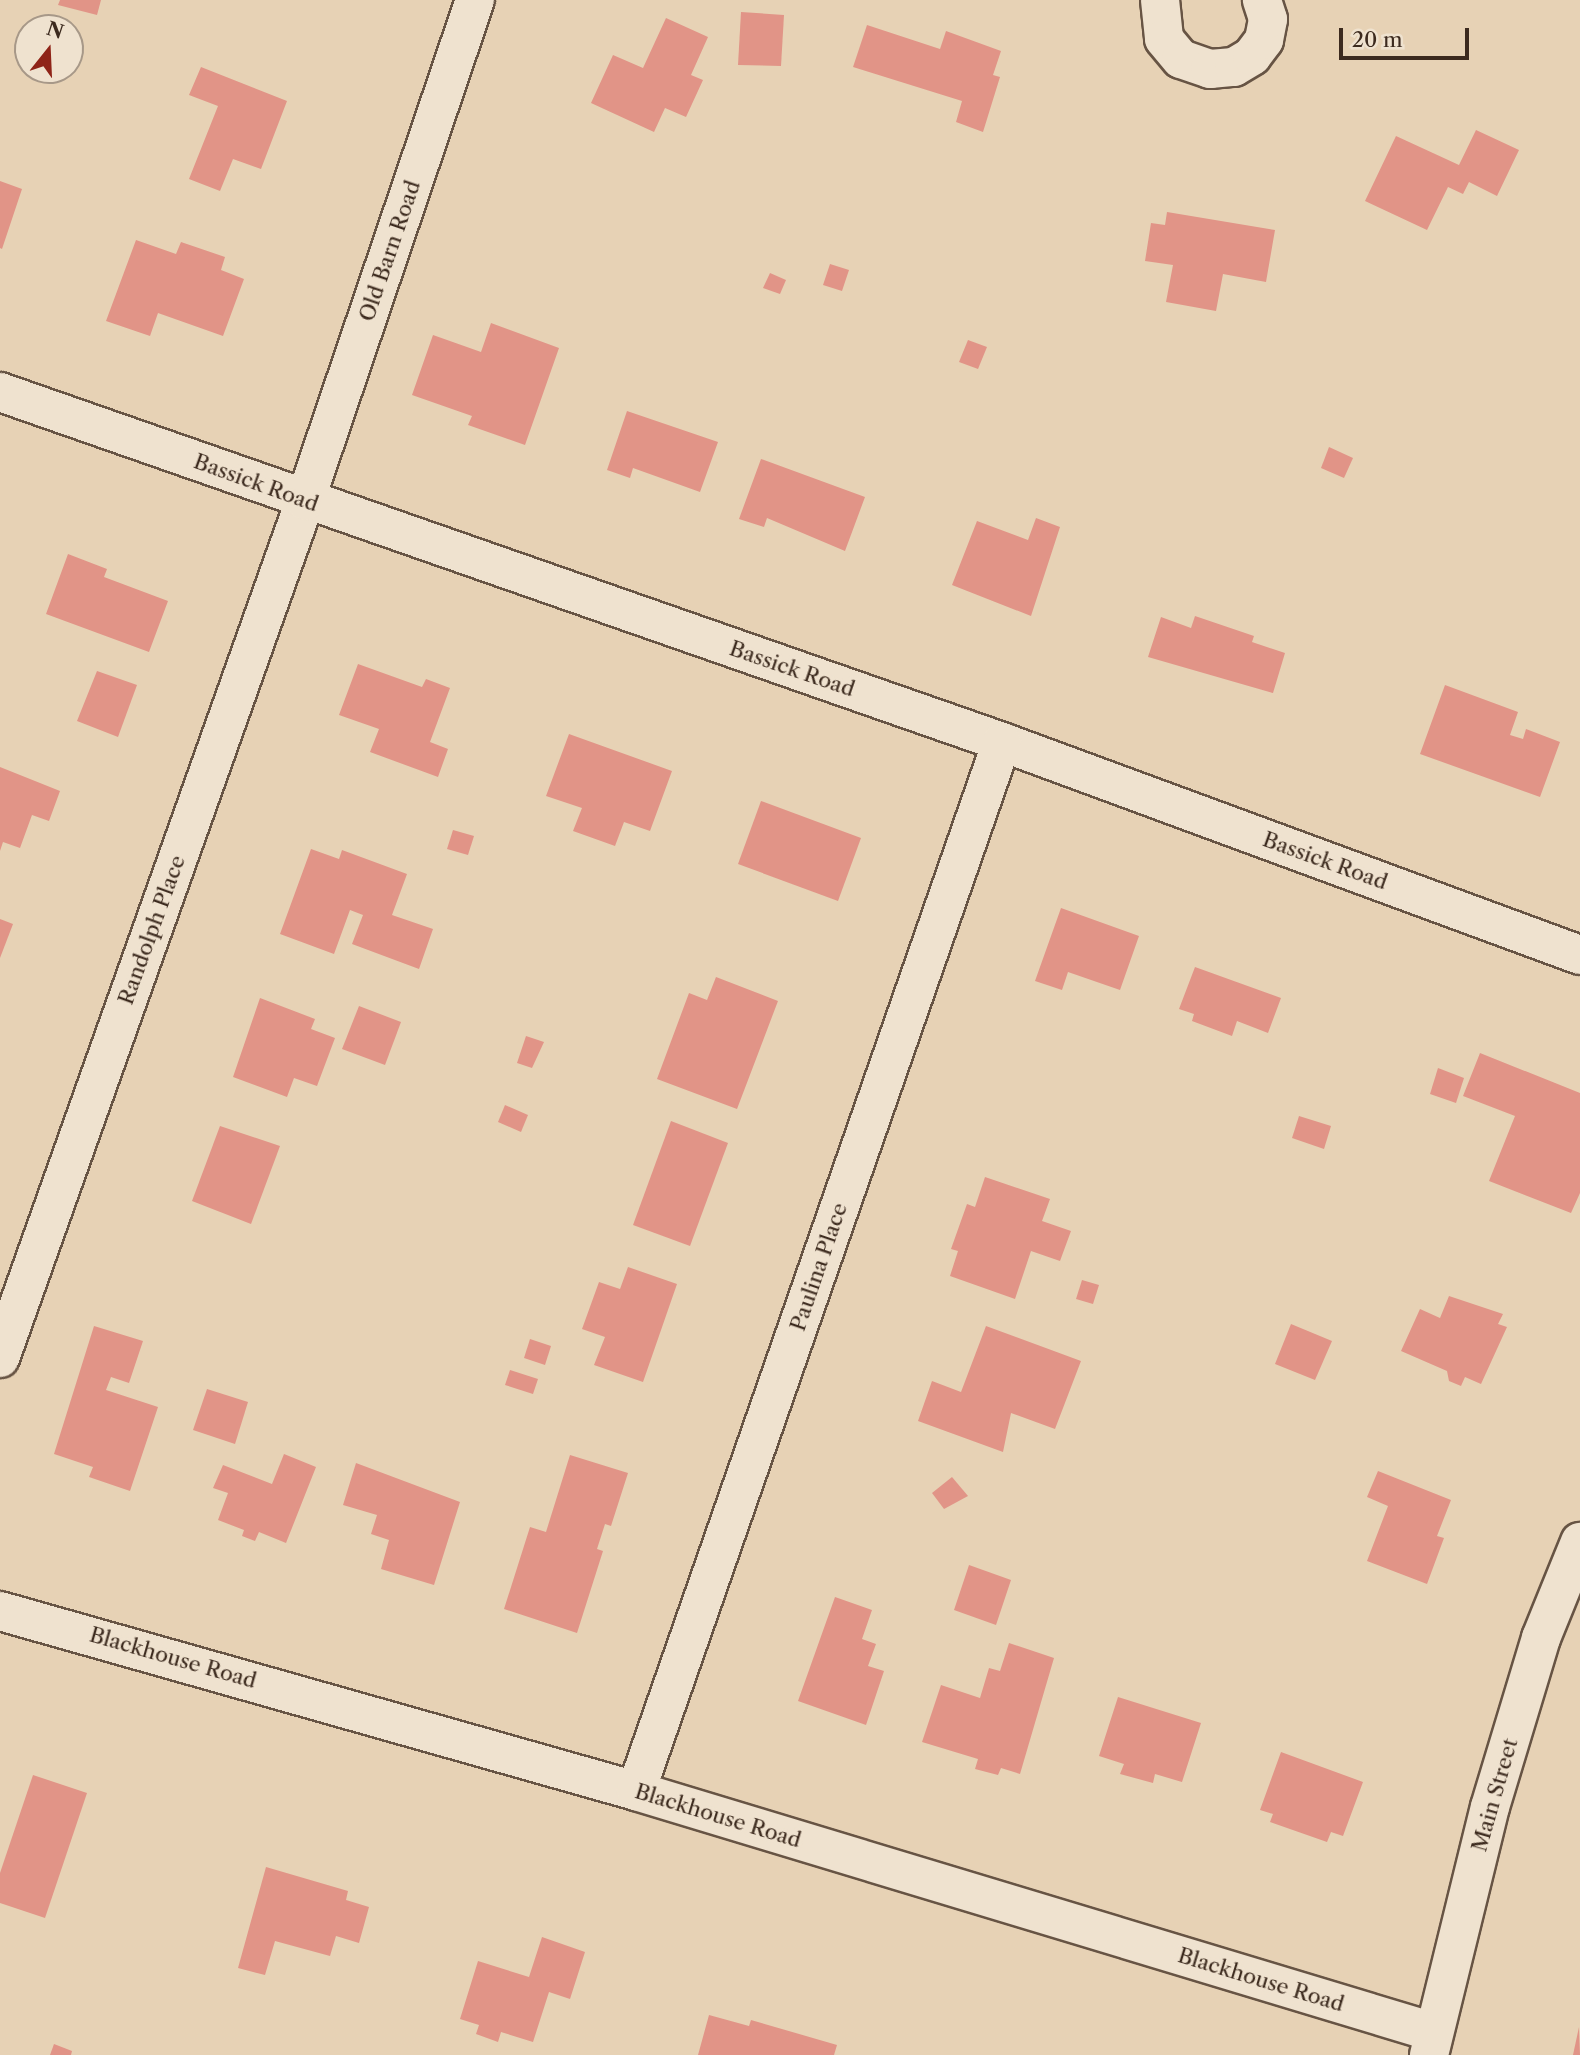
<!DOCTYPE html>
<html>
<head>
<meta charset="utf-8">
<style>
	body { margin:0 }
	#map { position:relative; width:1580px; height:2055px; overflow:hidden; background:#e7d2b5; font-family:"Libre Caslon Text",serif }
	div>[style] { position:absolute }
	.building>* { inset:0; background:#e19487 }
	.roads { filter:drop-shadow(2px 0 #675444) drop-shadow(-2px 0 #675444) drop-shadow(0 2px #675444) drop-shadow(0 -2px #675444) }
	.minor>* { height:38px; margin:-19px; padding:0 19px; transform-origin:19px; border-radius:19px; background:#efe2cf }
	.secondary>* { height:38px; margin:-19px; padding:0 19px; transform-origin:19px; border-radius:19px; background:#efe2cf }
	span { translate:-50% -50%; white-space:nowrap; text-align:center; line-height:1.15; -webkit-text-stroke:6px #efe2cf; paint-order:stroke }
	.street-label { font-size:21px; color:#3c2a1e }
	.north { position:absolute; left:14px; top:14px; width:70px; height:70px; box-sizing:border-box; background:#efe2cf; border:2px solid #a79888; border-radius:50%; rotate:18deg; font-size:19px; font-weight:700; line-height:28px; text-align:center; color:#3c2a1e }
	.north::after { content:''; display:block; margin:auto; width:24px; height:32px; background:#8f2418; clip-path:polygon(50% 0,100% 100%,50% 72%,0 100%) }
	.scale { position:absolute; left:1339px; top:28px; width:130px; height:32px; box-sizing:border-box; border:4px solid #3c2a1e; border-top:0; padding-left:9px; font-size:21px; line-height:24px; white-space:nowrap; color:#3c2a1e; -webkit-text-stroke:5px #efe2cf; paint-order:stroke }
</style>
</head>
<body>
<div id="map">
	<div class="building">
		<i style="clip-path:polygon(60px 0,101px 0,97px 15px,58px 5px)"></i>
		<i style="clip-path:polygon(741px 12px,784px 15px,781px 66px,738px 65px)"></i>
		<i style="clip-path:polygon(666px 18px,708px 37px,691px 75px,703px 80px,686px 117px,665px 108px,654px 132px,591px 103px,613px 55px,643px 68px)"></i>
		<i style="clip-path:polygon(867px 25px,940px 49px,946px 31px,1001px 51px,993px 75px,1000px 77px,983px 132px,956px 122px,962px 101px,853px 67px)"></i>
		<i style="clip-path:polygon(201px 67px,287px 101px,261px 169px,233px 159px,220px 191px,189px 179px,218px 106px,189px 95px)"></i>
		<i style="clip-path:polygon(1476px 130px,1519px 150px,1497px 196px,1469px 182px,1463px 194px,1448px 187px,1427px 230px,1365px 201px,1396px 136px,1459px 165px)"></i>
		<i style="clip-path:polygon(0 181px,22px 189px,2px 249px,0 248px)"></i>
		<i style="clip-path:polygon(1167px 212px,1275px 230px,1266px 282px,1223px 274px,1216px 311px,1166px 302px,1173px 265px,1145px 261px,1151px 223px,1165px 225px)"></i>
		<i style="clip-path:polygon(136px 240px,176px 254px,181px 242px,225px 257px,221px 270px,244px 279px,223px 336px,158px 313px,150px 336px,106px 321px)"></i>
		<i style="clip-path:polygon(830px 264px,849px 270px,842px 291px,823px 285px)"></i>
		<i style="clip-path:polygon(770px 273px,786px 280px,780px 294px,763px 288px)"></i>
		<i style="clip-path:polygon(491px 323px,559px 348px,525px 445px,468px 425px,472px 416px,412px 395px,433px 335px,481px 352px)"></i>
		<i style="clip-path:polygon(968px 340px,987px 347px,978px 369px,959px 362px)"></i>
		<i style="clip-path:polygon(627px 411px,718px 442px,700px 492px,633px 468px,630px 478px,607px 470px)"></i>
		<i style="clip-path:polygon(1329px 447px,1353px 458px,1344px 478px,1321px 468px)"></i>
		<i style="clip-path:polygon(761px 459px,865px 497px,845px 551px,767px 518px,764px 527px,739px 519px)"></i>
		<i style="clip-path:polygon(1036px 518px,1060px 527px,1031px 616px,952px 585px,977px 521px,1028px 540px)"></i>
		<i style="clip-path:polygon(68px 554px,107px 569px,104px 577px,168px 601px,149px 652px,46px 614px)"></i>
		<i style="clip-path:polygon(1195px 616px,1254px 636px,1252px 642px,1285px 653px,1273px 693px,1148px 657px,1161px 617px,1191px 628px)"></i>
		<i style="clip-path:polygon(358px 664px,422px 687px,426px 679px,450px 688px,430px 742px,448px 749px,438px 777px,370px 752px,379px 729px,339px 715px)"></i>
		<i style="clip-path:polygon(97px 671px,137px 685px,118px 737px,77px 721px)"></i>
		<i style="clip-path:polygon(1445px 685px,1518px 712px,1510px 735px,1523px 739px,1526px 729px,1560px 742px,1540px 797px,1420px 754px)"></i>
		<i style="clip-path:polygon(569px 734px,672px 771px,650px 831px,624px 822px,615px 846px,573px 831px,582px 808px,546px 796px)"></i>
		<i style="clip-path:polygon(0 767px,60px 791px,49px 821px,32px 815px,20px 848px,3px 842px,0 851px)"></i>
		<i style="clip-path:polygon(761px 801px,861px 838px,838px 901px,738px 864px)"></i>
		<i style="clip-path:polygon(453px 830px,474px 836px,468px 855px,447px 849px)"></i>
		<i style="clip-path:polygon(311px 849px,339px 859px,342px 850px,407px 874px,392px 915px,433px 929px,419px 969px,352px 944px,363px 915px,350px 910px,334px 954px,280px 934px)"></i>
		<i style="clip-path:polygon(1061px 908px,1139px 936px,1120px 990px,1068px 972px,1062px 990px,1035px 981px)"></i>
		<i style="clip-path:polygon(0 919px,13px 924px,0 958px)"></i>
		<i style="clip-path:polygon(1195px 967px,1281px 998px,1268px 1033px,1237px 1021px,1232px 1036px,1192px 1021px,1194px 1014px,1179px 1009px)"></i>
		<i style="clip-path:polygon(716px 977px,778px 1001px,737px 1109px,657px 1079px,689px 993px,707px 1000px)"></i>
		<i style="clip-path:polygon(260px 998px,315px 1019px,311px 1029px,335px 1038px,317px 1086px,294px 1078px,287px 1097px,233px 1077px)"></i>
		<i style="clip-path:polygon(359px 1006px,401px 1022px,385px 1065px,342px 1049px)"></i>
		<i style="clip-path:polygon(526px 1036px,544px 1042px,532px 1068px,517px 1063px)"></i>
		<i style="clip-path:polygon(1480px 1053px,1580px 1093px,1580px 1193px,1571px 1213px,1489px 1181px,1515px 1116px,1463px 1096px)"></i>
		<i style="clip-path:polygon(1438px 1068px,1464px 1078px,1456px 1103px,1430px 1094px)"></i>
		<i style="clip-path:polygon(505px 1105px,528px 1115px,521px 1132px,498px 1122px)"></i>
		<i style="clip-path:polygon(1299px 1116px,1331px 1126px,1324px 1149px,1292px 1138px)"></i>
		<i style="clip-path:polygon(671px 1121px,728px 1143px,690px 1246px,633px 1225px)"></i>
		<i style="clip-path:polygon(220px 1126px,280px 1146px,251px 1224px,192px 1201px)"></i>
		<i style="clip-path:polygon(985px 1177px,1050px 1199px,1042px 1221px,1071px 1231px,1060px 1261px,1031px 1251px,1015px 1299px,950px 1276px,958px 1251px,951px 1249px,967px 1204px,975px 1207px)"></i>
		<i style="clip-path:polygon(628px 1267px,677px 1284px,643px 1382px,594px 1365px,605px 1337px,582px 1329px,599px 1282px,620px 1289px)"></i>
		<i style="clip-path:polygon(1082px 1280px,1099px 1285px,1093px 1304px,1076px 1299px)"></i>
		<i style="clip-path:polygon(1449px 1296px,1503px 1314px,1498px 1324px,1507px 1327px,1481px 1384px,1465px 1377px,1461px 1386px,1449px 1381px,1447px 1371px,1401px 1351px,1420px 1309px,1440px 1318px)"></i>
		<i style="clip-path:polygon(1291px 1324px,1332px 1341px,1315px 1380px,1275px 1364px)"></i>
		<i style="clip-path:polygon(94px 1326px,143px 1341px,129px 1383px,111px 1377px,106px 1390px,158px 1407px,130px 1491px,89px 1477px,93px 1467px,54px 1454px)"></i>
		<i style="clip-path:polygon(986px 1326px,1081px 1361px,1055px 1429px,1011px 1413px,1003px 1452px,918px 1421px,932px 1381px,961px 1392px)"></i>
		<i style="clip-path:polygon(530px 1339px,551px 1346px,545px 1365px,524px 1358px)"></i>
		<i style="clip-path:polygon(510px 1370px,538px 1379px,533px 1394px,505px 1385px)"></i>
		<i style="clip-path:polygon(207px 1389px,248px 1402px,235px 1444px,193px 1430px)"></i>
		<i style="clip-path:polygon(284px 1454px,316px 1467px,286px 1543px,259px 1532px,255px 1541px,242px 1536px,244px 1530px,218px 1520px,228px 1493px,213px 1488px,223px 1465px,272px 1484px)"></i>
		<i style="clip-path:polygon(570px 1455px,628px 1473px,611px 1526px,605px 1524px,597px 1549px,603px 1551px,577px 1633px,504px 1609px,530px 1527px,546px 1532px)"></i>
		<i style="clip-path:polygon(356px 1463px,460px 1502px,434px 1585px,381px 1569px,389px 1540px,371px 1534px,377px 1515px,343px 1505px)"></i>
		<i style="clip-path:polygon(1378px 1471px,1451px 1500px,1437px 1536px,1444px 1538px,1427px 1584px,1367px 1561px,1388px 1506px,1367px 1497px)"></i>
		<i style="clip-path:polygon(952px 1477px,968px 1496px,944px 1509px,932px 1493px)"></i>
		<i style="clip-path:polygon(969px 1565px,1011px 1580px,996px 1625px,954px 1610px)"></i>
		<i style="clip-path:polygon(835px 1597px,872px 1610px,862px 1639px,876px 1644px,868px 1666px,884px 1671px,866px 1725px,798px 1701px)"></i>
		<i style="clip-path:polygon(1009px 1643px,1054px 1658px,1020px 1774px,1001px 1768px,998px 1775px,975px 1769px,978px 1759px,922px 1742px,941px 1685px,980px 1698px,989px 1668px,1000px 1671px)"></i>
		<i style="clip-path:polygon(1118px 1697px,1201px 1723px,1182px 1782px,1155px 1774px,1153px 1783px,1120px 1774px,1124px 1764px,1099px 1756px)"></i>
		<i style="clip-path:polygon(1281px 1752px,1363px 1782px,1343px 1836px,1331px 1832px,1327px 1842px,1270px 1822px,1273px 1814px,1260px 1810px)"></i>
		<i style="clip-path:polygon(33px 1775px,87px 1793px,45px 1918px,0 1903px,0 1873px)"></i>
		<i style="clip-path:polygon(266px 1867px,348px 1891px,346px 1900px,369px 1907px,359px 1943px,336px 1936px,330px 1956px,275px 1941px,265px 1975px,238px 1968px)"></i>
		<i style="clip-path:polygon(542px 1937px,585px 1952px,570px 1999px,549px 1992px,533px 2042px,501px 2032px,498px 2042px,476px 2034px,479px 2025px,460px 2019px,478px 1961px,529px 1977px)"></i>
		<i style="clip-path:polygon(709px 2015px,749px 2026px,751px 2020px,837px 2045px,834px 2055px,698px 2055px)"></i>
		<i style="clip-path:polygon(1579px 2027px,1580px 2055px,1573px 2055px)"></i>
		<i style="clip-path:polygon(54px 2044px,72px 2051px,71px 2055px,50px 2055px)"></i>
	</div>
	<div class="roads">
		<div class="minor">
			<i style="left:1160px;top:0;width:39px;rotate:84deg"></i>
			<i style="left:1164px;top:39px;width:26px;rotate:50deg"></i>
			<i style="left:1181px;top:59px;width:31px;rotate:19deg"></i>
			<i style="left:1210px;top:69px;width:24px;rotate:-5deg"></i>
			<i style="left:1234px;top:67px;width:21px;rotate:-31deg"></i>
			<i style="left:1252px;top:56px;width:20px;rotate:-53deg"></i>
			<i style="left:1264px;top:40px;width:21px;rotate:-79deg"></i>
			<i style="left:1268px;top:19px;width:20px;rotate:-108deg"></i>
			<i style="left:0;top:392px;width:1061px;rotate:19.25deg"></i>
			<i style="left:1002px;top:742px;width:616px;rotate:20.23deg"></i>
			<i style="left:0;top:1358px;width:910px;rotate:-70.41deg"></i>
			<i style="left:305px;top:501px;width:529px;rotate:-71.26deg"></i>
			<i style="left:0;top:1611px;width:661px;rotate:15.8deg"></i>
			<i style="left:636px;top:1791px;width:833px;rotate:16.82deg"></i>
			<i style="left:636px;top:1791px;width:1111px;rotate:-70.77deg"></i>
		</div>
		<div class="secondary">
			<i style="left:1429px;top:2055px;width:255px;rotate:-76.2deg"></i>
			<i style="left:1490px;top:1807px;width:177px;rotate:-73.2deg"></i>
			<i style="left:1541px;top:1638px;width:104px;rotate:-67.9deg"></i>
		</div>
	</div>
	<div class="street-label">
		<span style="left:390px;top:251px;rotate:-71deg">Old Barn Road</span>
		<span style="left:256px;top:483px;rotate:20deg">Bassick Road</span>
		<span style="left:792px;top:669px;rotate:19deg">Bassick Road</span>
		<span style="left:1325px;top:861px;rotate:20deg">Bassick Road</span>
		<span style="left:152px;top:930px;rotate:-70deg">Randolph Place</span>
		<span style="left:819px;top:1267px;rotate:-71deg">Paulina Place</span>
		<span style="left:173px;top:1658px;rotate:16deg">Blackhouse Road</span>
		<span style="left:1495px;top:1795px;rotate:-74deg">Main Street</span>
		<span style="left:718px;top:1816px;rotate:17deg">Blackhouse Road</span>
		<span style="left:1261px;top:1980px;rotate:17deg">Blackhouse Road</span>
	</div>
	<div class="north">N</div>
	<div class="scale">20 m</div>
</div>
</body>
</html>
